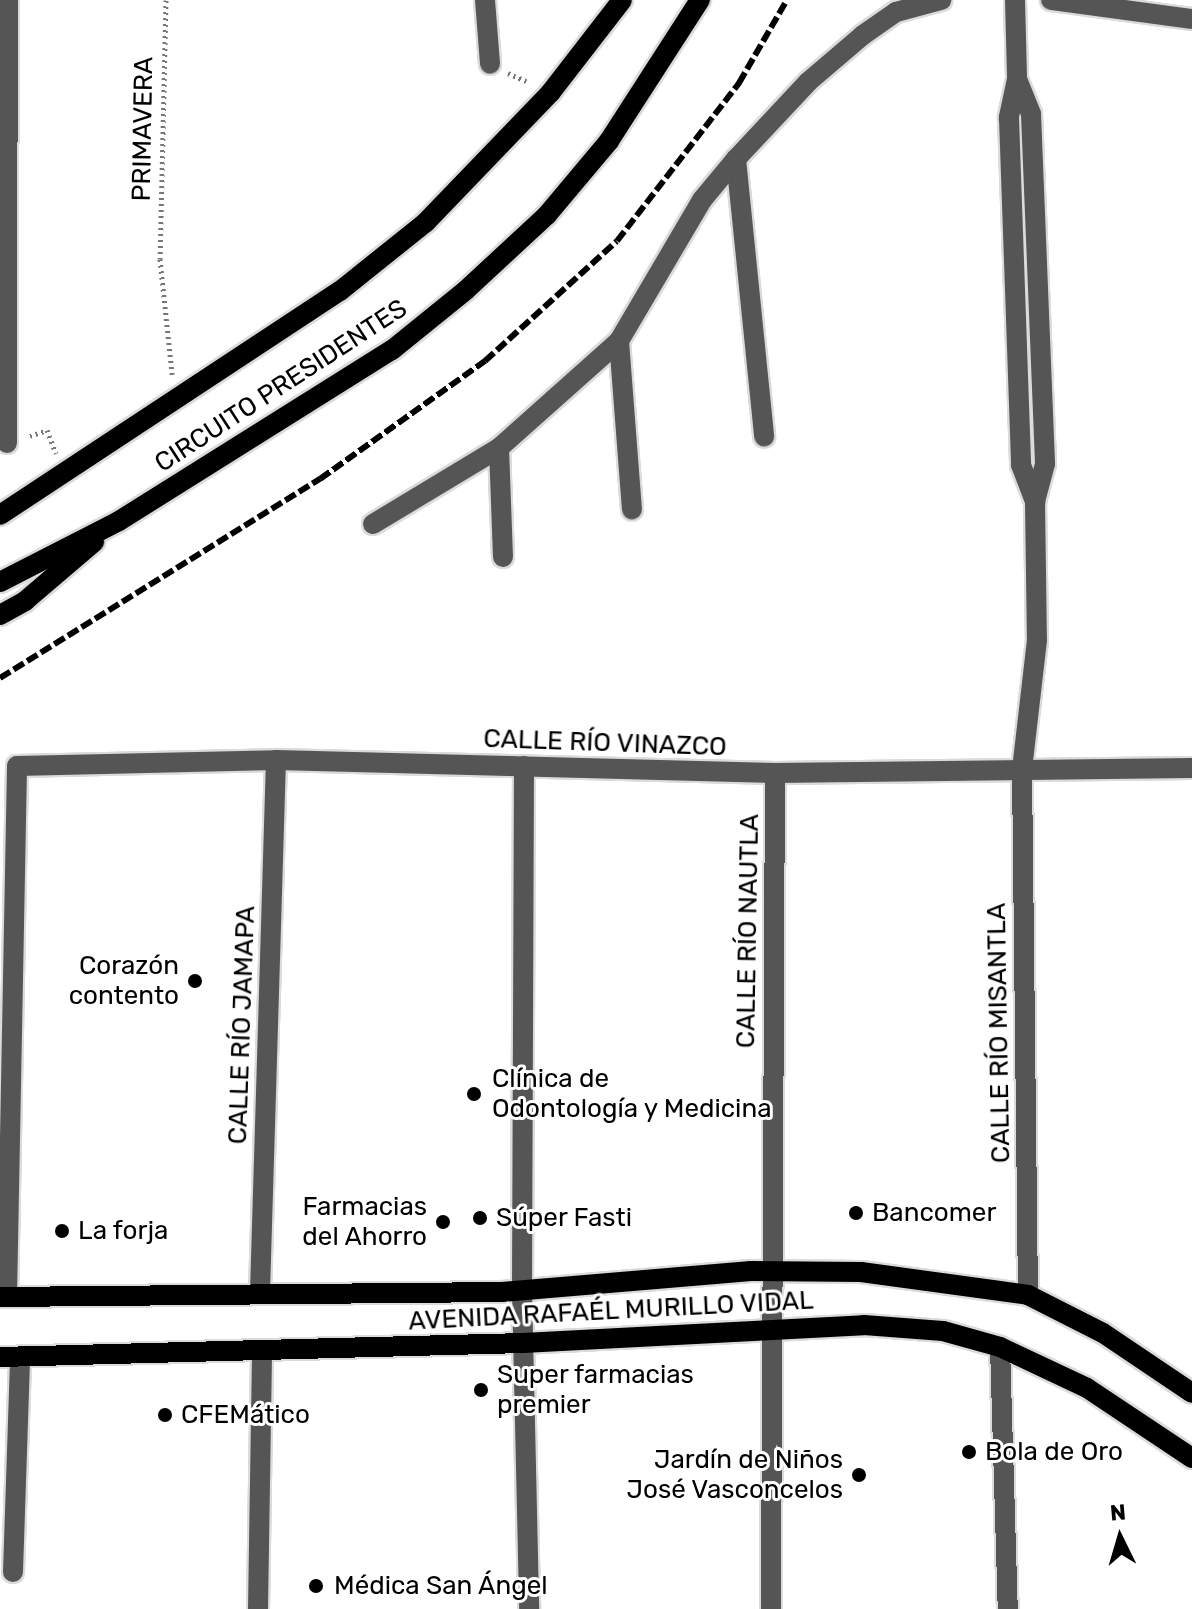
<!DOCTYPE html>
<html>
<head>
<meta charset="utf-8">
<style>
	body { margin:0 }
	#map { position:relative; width:1192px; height:1609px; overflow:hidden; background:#fff; font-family:Rubik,sans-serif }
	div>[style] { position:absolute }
	.path>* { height:5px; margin-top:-2.5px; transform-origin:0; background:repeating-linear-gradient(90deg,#777 0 2px,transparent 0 6px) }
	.roads { filter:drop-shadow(2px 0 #dbdbdb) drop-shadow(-2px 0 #dbdbdb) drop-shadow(0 2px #dbdbdb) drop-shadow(0 -2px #dbdbdb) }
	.minor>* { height:20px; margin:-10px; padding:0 10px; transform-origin:10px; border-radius:10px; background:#555 }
	.major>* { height:20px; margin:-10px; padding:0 10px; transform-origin:10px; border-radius:10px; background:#000 }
	.rail>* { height:6px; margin-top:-3px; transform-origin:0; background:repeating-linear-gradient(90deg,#000 0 12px,transparent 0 16px) }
	.dots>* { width:22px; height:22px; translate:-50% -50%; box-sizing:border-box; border:4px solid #fff; border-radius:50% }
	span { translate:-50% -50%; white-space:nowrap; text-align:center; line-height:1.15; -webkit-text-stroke:6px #fff; paint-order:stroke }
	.street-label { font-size:26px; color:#000 }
	.poi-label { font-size:26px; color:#000 }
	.right { translate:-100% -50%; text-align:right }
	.left { translate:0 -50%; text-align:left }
	.north { position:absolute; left:1080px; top:1497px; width:80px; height:80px; -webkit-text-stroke:6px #fff; paint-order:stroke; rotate:355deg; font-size:22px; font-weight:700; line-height:32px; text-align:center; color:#000 }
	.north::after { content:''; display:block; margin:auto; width:28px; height:36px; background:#000; clip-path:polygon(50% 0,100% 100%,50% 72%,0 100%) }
</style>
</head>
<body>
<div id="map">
	<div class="path">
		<i style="left:166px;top:0;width:259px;rotate:91.3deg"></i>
		<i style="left:160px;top:259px;width:116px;rotate:84deg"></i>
		<i style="left:508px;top:73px;width:22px;rotate:24deg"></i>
		<i style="left:30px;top:436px;width:18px;rotate:-19deg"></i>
		<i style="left:47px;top:430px;width:25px;rotate:69deg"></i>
	</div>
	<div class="roads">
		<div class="minor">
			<i style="left:485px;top:0;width:64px;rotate:85.5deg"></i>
			<i style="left:1015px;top:0;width:79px;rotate:88.5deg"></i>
			<i style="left:1017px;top:79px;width:40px;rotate:102deg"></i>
			<i style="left:1009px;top:118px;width:347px;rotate:88deg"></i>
			<i style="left:1021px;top:465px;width:40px;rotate:69deg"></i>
			<i style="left:1051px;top:0;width:142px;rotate:7.7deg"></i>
			<i style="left:1017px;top:79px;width:38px;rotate:68deg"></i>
			<i style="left:1031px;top:114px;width:350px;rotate:87.7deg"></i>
			<i style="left:1045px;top:464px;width:39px;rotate:105deg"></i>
			<i style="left:1035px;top:502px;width:138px;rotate:89.2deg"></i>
			<i style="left:1037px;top:640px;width:130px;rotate:96.6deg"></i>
			<i style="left:1022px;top:769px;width:526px;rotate:89.35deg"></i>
			<i style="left:736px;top:159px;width:279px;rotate:84.2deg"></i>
			<i style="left:619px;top:341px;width:169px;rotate:85.6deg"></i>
			<i style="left:7px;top:443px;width:443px;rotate:-89.9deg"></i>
			<i style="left:499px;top:448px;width:109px;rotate:87.9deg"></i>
			<i style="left:373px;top:524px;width:147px;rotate:-31.1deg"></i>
			<i style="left:499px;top:448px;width:161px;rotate:-41.7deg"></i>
			<i style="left:619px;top:341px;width:164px;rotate:-59.5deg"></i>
			<i style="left:702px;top:200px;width:53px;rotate:-50.3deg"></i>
			<i style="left:736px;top:159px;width:105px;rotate:-46.9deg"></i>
			<i style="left:808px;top:82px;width:72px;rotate:-40.5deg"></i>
			<i style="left:863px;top:35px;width:40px;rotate:-34.9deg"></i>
			<i style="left:896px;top:12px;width:47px;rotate:-14.9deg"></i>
			<i style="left:524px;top:766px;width:525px;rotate:90.22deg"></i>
			<i style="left:522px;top:1291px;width:318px;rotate:88.7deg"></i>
			<i style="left:260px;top:1292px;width:532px;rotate:-88.28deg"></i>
			<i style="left:7px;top:1297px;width:531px;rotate:-88.92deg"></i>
			<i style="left:17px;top:766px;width:259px;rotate:-1.3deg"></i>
			<i style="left:276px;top:760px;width:499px;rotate:1.5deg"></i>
			<i style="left:775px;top:773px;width:417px;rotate:-0.7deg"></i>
			<i style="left:1000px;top:1347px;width:262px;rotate:88.3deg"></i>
			<i style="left:13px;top:1572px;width:215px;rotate:-88.1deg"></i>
			<i style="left:258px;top:1609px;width:259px;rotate:-89.1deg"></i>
			<i style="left:771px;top:1609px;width:836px;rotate:-89.73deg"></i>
		</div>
		<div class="major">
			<i style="left:0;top:515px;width:407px;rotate:-33.4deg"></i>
			<i style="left:340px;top:291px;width:110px;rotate:-38.7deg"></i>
			<i style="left:426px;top:222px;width:180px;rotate:-46.1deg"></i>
			<i style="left:551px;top:92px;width:116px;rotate:-52.3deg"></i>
			<i style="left:0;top:582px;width:134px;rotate:-27.1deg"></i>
			<i style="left:119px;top:521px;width:322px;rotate:-32.1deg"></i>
			<i style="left:392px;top:350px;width:95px;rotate:-39deg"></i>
			<i style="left:466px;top:290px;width:110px;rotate:-42.8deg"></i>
			<i style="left:547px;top:215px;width:97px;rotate:-50deg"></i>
			<i style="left:609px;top:141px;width:168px;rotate:-57.2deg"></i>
			<i style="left:0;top:615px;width:29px;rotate:-29deg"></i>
			<i style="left:25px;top:601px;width:91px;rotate:-40.5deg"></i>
			<i style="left:0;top:1297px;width:502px;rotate:-0.57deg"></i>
			<i style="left:502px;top:1292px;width:250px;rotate:-4.8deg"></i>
			<i style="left:751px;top:1271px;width:110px;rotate:0.5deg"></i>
			<i style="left:861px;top:1272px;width:169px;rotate:7.8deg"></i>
			<i style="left:1028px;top:1295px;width:84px;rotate:26.9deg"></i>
			<i style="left:1103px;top:1333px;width:107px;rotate:34deg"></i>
			<i style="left:0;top:1357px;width:523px;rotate:-1.53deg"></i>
			<i style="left:523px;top:1343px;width:341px;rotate:-3deg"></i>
			<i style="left:864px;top:1325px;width:79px;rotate:4.3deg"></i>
			<i style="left:943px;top:1331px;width:59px;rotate:15.7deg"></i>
			<i style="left:1000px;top:1347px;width:96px;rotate:25.2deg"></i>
			<i style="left:1087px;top:1388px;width:126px;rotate:33.7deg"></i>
		</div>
	</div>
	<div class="rail">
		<i style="left:0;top:678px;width:377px;rotate:-31.9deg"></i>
		<i style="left:320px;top:479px;width:203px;rotate:-35.6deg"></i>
		<i style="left:485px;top:361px;width:178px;rotate:-42.3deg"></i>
		<i style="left:617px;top:241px;width:200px;rotate:-52.3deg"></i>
		<i style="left:739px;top:83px;width:96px;rotate:-60deg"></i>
	</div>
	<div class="dots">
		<i style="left:195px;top:981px;background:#000"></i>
		<i style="left:474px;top:1094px;background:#000"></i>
		<i style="left:856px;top:1213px;background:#000"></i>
		<i style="left:480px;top:1218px;background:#000"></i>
		<i style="left:443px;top:1222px;background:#000"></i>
		<i style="left:62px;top:1231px;background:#000"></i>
		<i style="left:481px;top:1390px;background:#000"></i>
		<i style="left:165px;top:1415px;background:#000"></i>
		<i style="left:969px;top:1452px;background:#000"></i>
		<i style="left:859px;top:1475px;background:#000"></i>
		<i style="left:316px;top:1586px;background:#000"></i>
	</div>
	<div class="street-label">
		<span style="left:143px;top:129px;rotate:-89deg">PRIMAVERA</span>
		<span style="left:281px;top:386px;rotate:-33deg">CIRCUITO PRESIDENTES</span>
		<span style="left:605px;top:743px;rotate:2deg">CALLE RÍO VINAZCO</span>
		<span style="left:748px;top:931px;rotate:-89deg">CALLE RÍO NAUTLA</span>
		<span style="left:242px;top:1025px;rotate:-88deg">CALLE RÍO JAMAPA</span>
		<span style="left:999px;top:1033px;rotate:-91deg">CALLE RÍO MISANTLA</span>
		<span style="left:611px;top:1311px;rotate:-3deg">AVENIDA RAFAÉL MURILLO VIDAL</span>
	</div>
	<div class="poi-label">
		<span class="right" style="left:179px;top:981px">Corazón<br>contento</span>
		<span class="left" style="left:492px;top:1094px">Clínica de<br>Odontología y Medicina</span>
		<span class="right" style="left:427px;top:1222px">Farmacias<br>del Ahorro</span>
		<span class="left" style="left:872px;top:1213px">Bancomer</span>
		<span class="left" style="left:496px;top:1218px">Súper Fasti</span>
		<span class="left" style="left:78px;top:1231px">La forja</span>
		<span class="left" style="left:497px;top:1390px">Super farmacias<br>premier</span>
		<span class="left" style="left:181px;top:1415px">CFEMático</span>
		<span class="left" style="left:985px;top:1452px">Bola de Oro</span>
		<span class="right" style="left:843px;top:1475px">Jardín de Niños<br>José Vasconcelos</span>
		<span class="left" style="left:334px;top:1586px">Médica San Ángel</span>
	</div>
	<div class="north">N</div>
</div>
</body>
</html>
